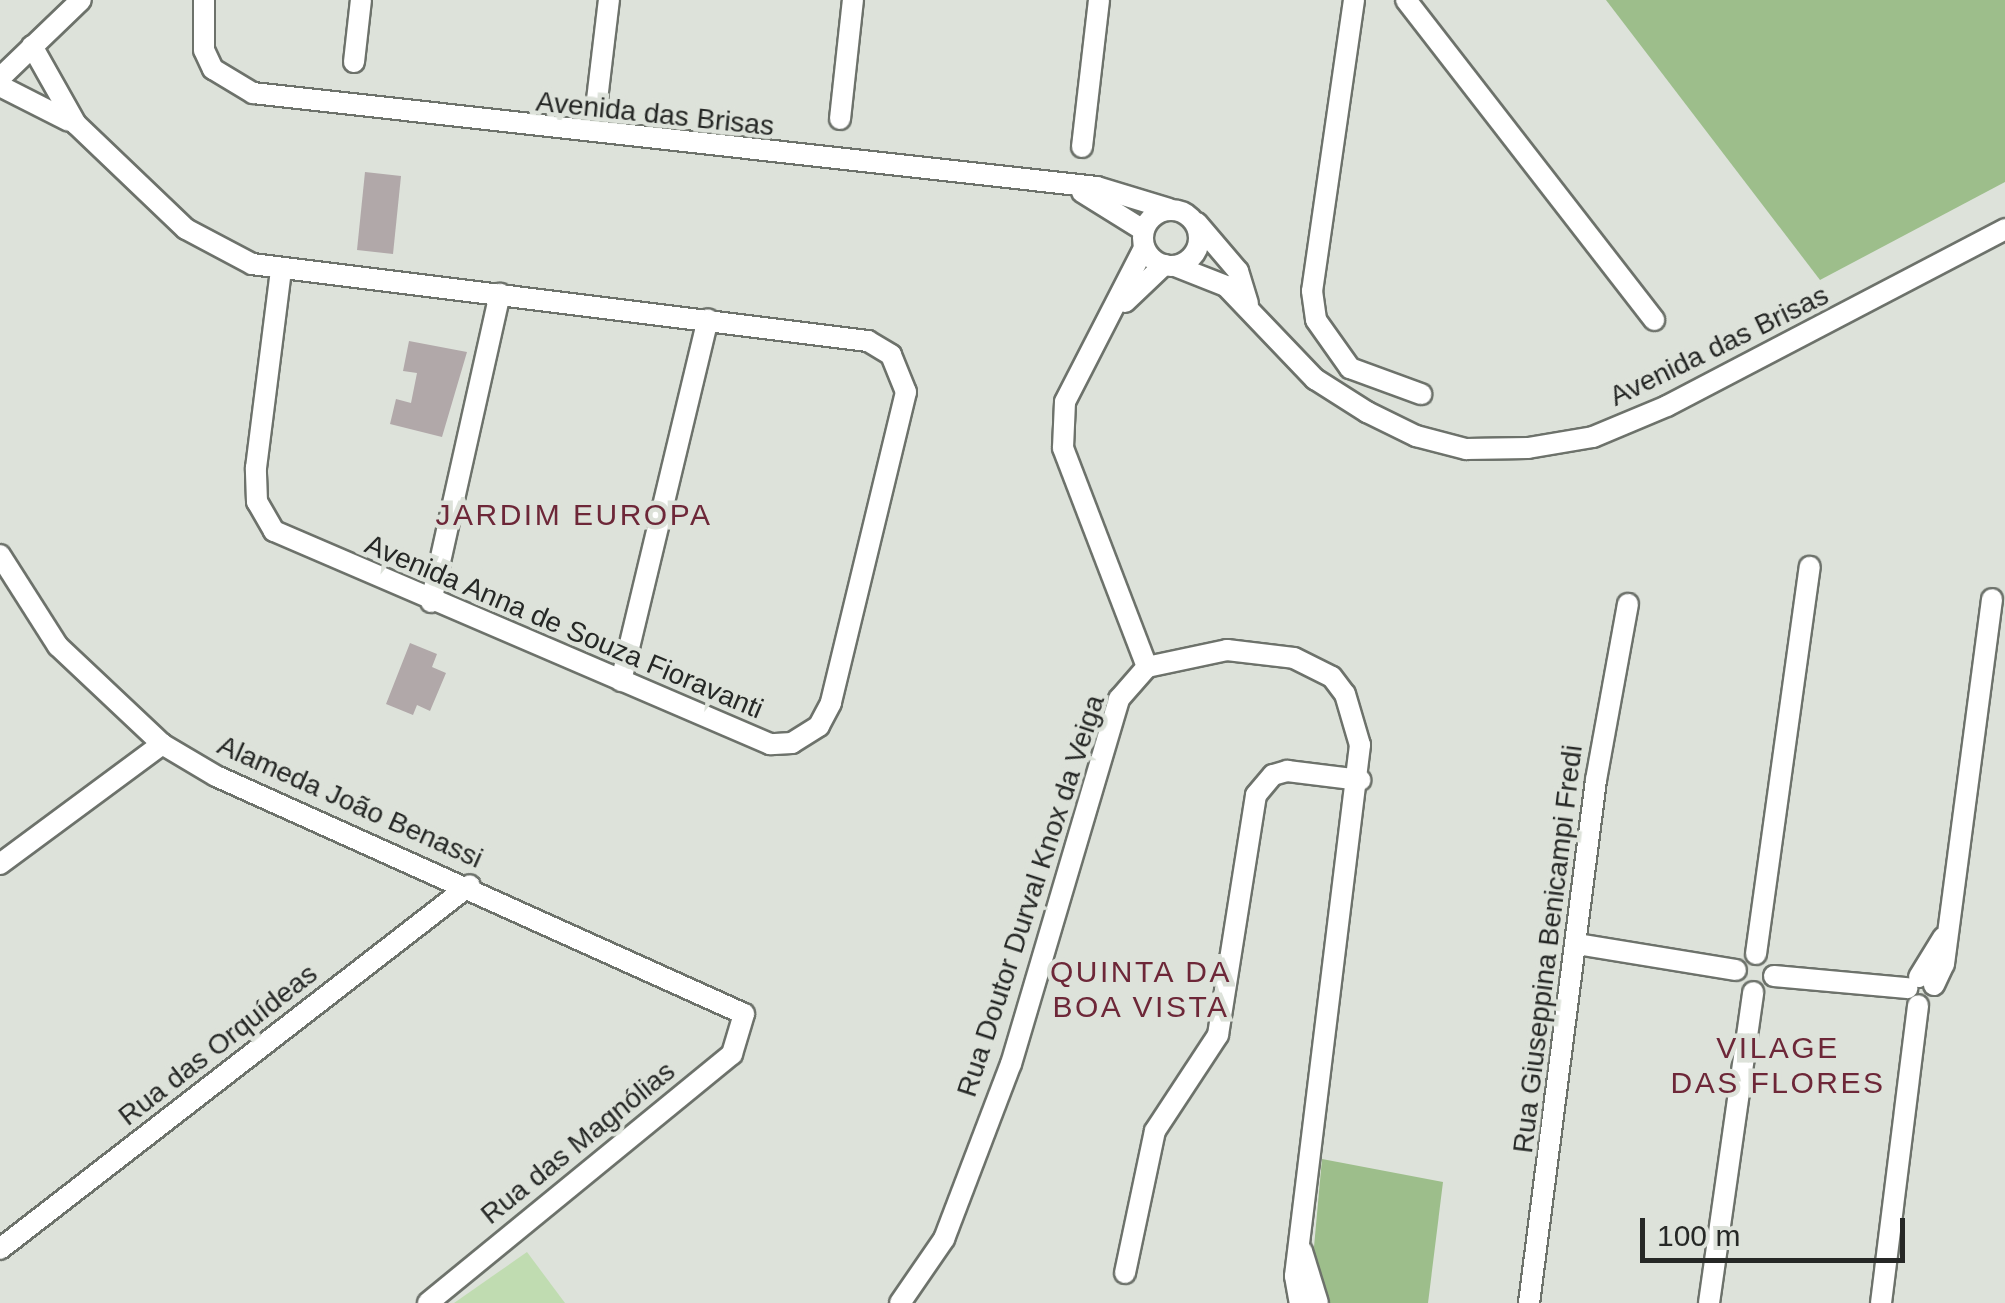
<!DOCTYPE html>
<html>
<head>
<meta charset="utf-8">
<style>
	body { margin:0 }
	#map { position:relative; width:2005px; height:1303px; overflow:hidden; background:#dde2da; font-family:Helvetica,sans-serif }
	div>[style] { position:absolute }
	.green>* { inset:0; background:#c0dcb1 }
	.forest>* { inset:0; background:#9dbe8b }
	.building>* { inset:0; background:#b1a8a9 }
	.roads { filter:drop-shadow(2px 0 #6d726b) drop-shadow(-2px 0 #6d726b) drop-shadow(0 2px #6d726b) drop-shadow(0 -2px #6d726b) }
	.minor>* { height:20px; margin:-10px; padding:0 10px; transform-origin:10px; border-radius:10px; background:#fff }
	.minor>.ring { margin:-10px; padding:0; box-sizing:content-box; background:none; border:20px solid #fff; border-radius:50% }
	span { translate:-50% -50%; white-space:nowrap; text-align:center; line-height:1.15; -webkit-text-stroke:9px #dde2da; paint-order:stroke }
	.street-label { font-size:28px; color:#262826 }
	.neighbourhood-label { font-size:30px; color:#6d2738; letter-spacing:2.5px }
	.scale { position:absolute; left:1640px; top:1218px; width:265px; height:45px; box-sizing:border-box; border:5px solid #262826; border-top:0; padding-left:12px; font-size:30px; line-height:35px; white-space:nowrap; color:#262826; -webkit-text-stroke:8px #dde2da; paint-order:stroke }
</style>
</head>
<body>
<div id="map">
	<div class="green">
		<i style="clip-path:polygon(527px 1252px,565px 1303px,454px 1303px)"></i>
	</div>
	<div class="forest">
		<i style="clip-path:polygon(1606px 0,2005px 0,2005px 182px,1820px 280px)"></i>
		<i style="clip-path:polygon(1322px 1159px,1443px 1182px,1428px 1303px,1329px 1303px,1313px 1258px)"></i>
	</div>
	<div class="building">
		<i style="clip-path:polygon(365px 172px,401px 176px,393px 254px,357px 250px)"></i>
		<i style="clip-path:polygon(409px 341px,467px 352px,442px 437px,390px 424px,396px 399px,411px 403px,417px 373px,403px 371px)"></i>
		<i style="clip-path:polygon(410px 643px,437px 654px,432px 667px,446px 673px,430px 711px,417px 705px,413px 715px,386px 704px)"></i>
	</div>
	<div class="roads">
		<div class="minor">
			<i style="left:204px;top:0;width:50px;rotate:90deg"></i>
			<i style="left:204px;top:50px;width:21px;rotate:65deg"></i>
			<i style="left:213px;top:69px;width:47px;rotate:31deg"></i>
			<i style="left:253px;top:93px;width:849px;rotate:6.36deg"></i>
			<i style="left:1097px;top:187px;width:75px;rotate:17deg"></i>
			<i style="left:1354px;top:0;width:294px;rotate:98.2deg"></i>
			<i style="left:1312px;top:291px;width:29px;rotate:82deg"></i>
			<i style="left:1316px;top:320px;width:59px;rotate:54.7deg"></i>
			<i style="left:1350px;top:368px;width:76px;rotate:20.1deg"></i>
			<i style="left:1406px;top:0;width:405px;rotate:52.2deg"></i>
			<i style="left:32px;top:46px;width:90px;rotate:60.6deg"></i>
			<i style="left:76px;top:124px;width:152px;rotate:43.7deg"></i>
			<i style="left:186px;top:229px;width:75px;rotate:27.9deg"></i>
			<i style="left:252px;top:264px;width:621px;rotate:7.13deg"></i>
			<i style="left:868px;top:341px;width:27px;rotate:31deg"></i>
			<i style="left:891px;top:355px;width:40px;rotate:68deg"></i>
			<i style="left:906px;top:392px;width:320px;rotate:103.6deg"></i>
			<i style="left:831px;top:703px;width:26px;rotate:118deg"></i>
			<i style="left:819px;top:726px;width:32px;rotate:148deg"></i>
			<i style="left:792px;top:743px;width:22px;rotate:177deg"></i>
			<i style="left:770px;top:744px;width:540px;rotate:-156.76deg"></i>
			<i style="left:274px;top:531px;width:34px;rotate:-120deg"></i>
			<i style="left:257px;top:502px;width:34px;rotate:-92deg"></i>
			<i style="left:256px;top:468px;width:201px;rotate:-82.8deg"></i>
			<i style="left:354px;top:62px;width:62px;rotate:-83.6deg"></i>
			<i style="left:0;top:78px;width:112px;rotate:-43.9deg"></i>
			<i style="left:0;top:86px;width:77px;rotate:26.9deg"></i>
			<i style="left:597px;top:100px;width:101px;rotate:-83.2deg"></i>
			<i style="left:840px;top:119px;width:120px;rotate:-83.8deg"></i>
			<i style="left:1082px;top:147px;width:148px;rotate:-83.4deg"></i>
			<i style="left:1082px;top:192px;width:72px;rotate:31.9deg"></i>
			<i class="ring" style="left:1143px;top:210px;width:36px;height:36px"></i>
			<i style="left:1197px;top:223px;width:63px;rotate:49.5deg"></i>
			<i style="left:1238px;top:271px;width:34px;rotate:73deg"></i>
			<i style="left:1144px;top:248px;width:173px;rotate:117.2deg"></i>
			<i style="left:1065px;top:402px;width:46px;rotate:92.5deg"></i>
			<i style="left:1063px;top:448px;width:235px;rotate:69deg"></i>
			<i style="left:1175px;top:266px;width:55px;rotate:21.4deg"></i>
			<i style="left:1226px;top:286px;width:129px;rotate:46.3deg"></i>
			<i style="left:1315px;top:379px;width:62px;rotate:32.4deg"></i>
			<i style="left:1367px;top:412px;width:55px;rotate:26.1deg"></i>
			<i style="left:1416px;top:436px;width:52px;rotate:14.6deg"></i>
			<i style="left:1466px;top:449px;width:62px;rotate:-0.9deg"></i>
			<i style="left:1528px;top:448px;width:66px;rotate:-9.6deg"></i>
			<i style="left:1593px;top:437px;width:80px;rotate:-22.7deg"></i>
			<i style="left:1667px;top:406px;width:382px;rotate:-27.6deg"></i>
			<i style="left:1125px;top:302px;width:54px;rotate:-43.5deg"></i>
			<i style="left:0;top:555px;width:108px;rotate:57.5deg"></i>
			<i style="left:58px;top:646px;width:143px;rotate:43.3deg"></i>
			<i style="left:162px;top:744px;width:63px;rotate:30.7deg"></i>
			<i style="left:216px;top:776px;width:579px;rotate:24.26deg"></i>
			<i style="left:744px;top:1014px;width:42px;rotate:106.7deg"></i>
			<i style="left:732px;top:1054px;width:393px;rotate:140.7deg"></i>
			<i style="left:431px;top:602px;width:316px;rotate:-77.4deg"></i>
			<i style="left:621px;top:681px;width:372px;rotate:-76.5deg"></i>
			<i style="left:0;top:864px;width:202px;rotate:-36.5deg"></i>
			<i style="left:1577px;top:944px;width:161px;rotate:9.3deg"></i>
			<i style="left:1756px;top:954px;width:391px;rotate:-82.1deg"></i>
			<i style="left:1774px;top:976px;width:134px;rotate:5.2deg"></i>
			<i style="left:1919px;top:977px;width:46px;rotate:-58.4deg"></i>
			<i style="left:1934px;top:985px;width:23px;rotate:-65deg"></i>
			<i style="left:1944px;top:964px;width:368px;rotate:-82.5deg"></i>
			<i style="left:0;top:1249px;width:594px;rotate:-37.76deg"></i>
			<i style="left:1302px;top:1251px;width:54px;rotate:72.9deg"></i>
			<i style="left:1125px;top:1273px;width:145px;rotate:-78.1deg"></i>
			<i style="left:1155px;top:1131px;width:115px;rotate:-56.7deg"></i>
			<i style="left:1218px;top:1035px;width:243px;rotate:-81deg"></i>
			<i style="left:1256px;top:795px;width:26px;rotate:-50deg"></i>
			<i style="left:1273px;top:775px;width:15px;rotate:-16deg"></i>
			<i style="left:1287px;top:771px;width:74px;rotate:7deg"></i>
			<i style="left:900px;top:1303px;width:78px;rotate:-55.5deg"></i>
			<i style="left:944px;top:1239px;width:187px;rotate:-69.1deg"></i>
			<i style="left:1011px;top:1064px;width:381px;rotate:-73.5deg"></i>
			<i style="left:1119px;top:699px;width:43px;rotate:-48.8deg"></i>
			<i style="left:1147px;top:667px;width:82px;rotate:-12deg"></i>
			<i style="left:1227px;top:650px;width:67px;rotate:6.8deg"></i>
			<i style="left:1294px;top:658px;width:42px;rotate:26.6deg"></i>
			<i style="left:1332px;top:677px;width:21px;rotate:53deg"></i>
			<i style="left:1345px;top:694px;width:53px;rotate:73.6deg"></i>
			<i style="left:1360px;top:745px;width:535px;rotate:96.98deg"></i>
			<i style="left:1295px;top:1276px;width:27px;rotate:80deg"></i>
			<i style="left:1529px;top:1303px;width:527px;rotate:-82.7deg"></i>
			<i style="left:1596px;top:780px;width:179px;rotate:-79.7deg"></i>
			<i style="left:1709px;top:1303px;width:314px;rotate:-81.9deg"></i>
			<i style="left:1881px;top:1303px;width:300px;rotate:-82.9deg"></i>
		</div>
	</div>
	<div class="street-label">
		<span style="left:655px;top:114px;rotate:6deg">Avenida das Brisas</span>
		<span style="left:1719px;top:346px;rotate:-26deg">Avenida das Brisas</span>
		<span style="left:564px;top:627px;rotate:23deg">Avenida Anna de Souza Fioravanti</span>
		<span style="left:350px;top:802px;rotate:24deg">Alameda João Benassi</span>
		<span style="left:1031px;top:896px;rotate:-72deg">Rua Doutor Durval Knox da Veiga</span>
		<span style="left:1548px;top:949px;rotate:-83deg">Rua Giuseppina Benicampi Fredi</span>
		<span style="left:218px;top:1045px;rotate:-38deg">Rua das Orquídeas</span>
		<span style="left:578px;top:1143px;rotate:-39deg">Rua das Magnólias</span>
	</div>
	<div class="neighbourhood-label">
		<span style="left:574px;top:515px">JARDIM EUROPA</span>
		<span style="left:1141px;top:989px">QUINTA DA<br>BOA VISTA</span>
		<span style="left:1778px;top:1065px">VILAGE<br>DAS FLORES</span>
	</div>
	<div class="scale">100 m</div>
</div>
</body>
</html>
